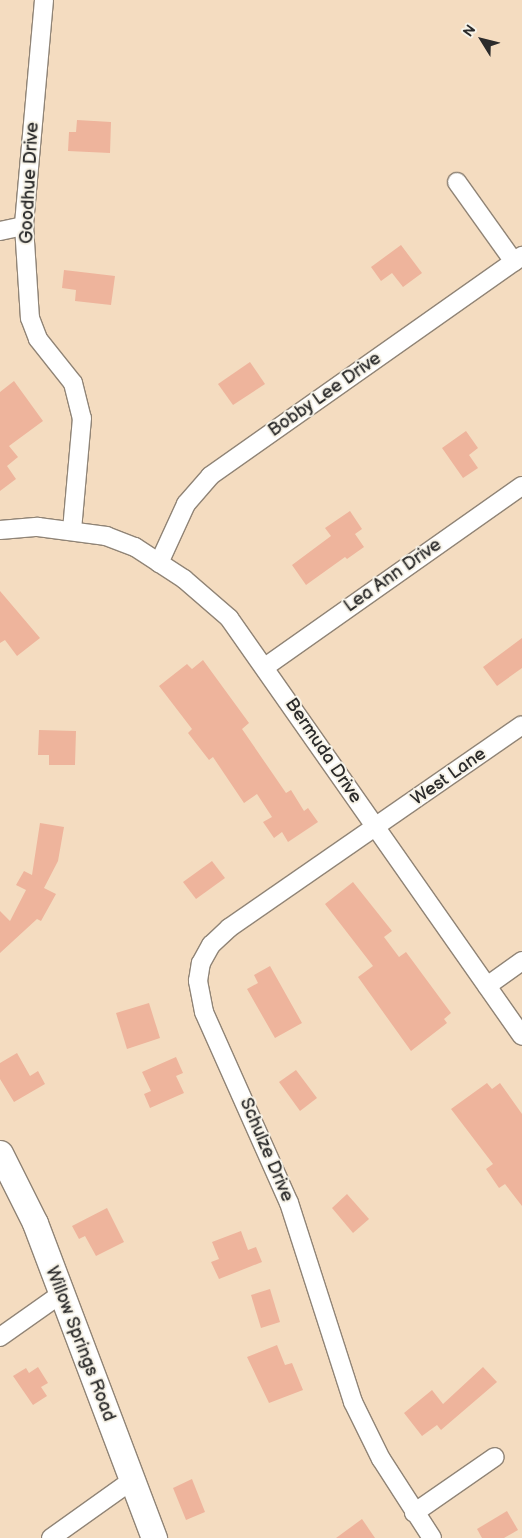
<!DOCTYPE html>
<html>
<head>
<meta charset="utf-8">
<style>
	body { margin:0 }
	#map { position:relative; width:522px; height:1538px; overflow:hidden; background:#f4dcc0; font-family:"Balsamiq Sans",sans-serif }
	div>[style] { position:absolute }
	.building>* { inset:0; background:#eeb49c }
	.roads { filter:drop-shadow(1px 0 #908476) drop-shadow(-1px 0 #908476) drop-shadow(0 1px #908476) drop-shadow(0 -1px #908476) }
	.street>* { height:18px; margin:-9px; padding:0 9px; transform-origin:9px; border-radius:9px; background:#fff }
	.secondary>* { height:25px; margin:-12.5px; padding:0 12.5px; transform-origin:12.5px; border-radius:12.5px; background:#fff }
	span { translate:-50% -50%; white-space:nowrap; text-align:center; line-height:1.15; -webkit-text-stroke:4px #f7f3e8; paint-order:stroke }
	.street-label { font-size:18px; color:#2b2b2b }
	.north { position:absolute; left:457px; top:15px; width:50px; height:50px; -webkit-text-stroke:4px #f7f3e8; paint-order:stroke; rotate:306deg; font-size:14px; font-weight:700; line-height:20px; text-align:center; color:#2b2b2b }
	.north::after { content:''; display:block; margin:auto; width:18px; height:22px; background:#2b2b2b; clip-path:polygon(50% 0,100% 100%,50% 72%,0 100%) }
</style>
</head>
<body>
<div id="map">
	<div class="building">
		<i style="clip-path:polygon(77px 120px,111px 122px,110px 153px,68px 151px,69px 132px,76px 132px)"></i>
		<i style="clip-path:polygon(401px 245px,422px 273px,403px 287px,392px 273px,381px 281px,371px 267px)"></i>
		<i style="clip-path:polygon(64px 270px,115px 276px,111px 305px,75px 301px,76px 290px,62px 288px)"></i>
		<i style="clip-path:polygon(250px 362px,265px 384px,233px 405px,218px 384px)"></i>
		<i style="clip-path:polygon(14px 381px,43px 421px,9px 446px,18px 457px,7px 466px,16px 479px,0 491px,0 392px)"></i>
		<i style="clip-path:polygon(466px 431px,478px 448px,469px 455px,478px 468px,463px 478px,442px 448px)"></i>
		<i style="clip-path:polygon(350px 511px,362px 529px,355px 534px,364px 547px,347px 559px,345px 557px,306px 585px,292px 565px,331px 536px,325px 528px)"></i>
		<i style="clip-path:polygon(0 591px,40px 638px,17px 656px,5px 640px,0 643px)"></i>
		<i style="clip-path:polygon(522px 638px,522px 668px,497px 686px,483px 667px)"></i>
		<i style="clip-path:polygon(203px 660px,249px 723px,242px 729px,286px 793px,291px 790px,304px 811px,308px 808px,318px 822px,288px 842px,282px 832px,274px 838px,263px 822px,272px 817px,257px 794px,244px 803px,213px 757px,209px 760px,188px 733px,192px 729px,159px 686px,187px 664px,192px 669px)"></i>
		<i style="clip-path:polygon(39px 730px,76px 731px,75px 765px,49px 765px,49px 755px,38px 755px)"></i>
		<i style="clip-path:polygon(40px 823px,64px 827px,58px 861px,44px 888px,56px 894px,41px 921px,37px 919px,0 953px,0 911px,10px 921px,26px 890px,16px 885px,24px 871px,32px 875px)"></i>
		<i style="clip-path:polygon(212px 861px,225px 878px,196px 899px,183px 882px)"></i>
		<i style="clip-path:polygon(353px 882px,392px 931px,384px 937px,399px 957px,406px 952px,451px 1013px,444px 1019px,447px 1023px,411px 1051px,358px 977px,373px 966px,325px 904px)"></i>
		<i style="clip-path:polygon(270px 966px,302px 1023px,275px 1038px,247px 989px,258px 983px,254px 975px)"></i>
		<i style="clip-path:polygon(149px 1003px,160px 1038px,127px 1049px,116px 1013px)"></i>
		<i style="clip-path:polygon(17px 1053px,30px 1076px,38px 1071px,45px 1084px,14px 1102px,0 1079px,0 1063px)"></i>
		<i style="clip-path:polygon(176px 1057px,183px 1073px,176px 1076px,184px 1093px,150px 1108px,144px 1094px,151px 1091px,142px 1072px)"></i>
		<i style="clip-path:polygon(296px 1070px,317px 1098px,300px 1111px,279px 1082px)"></i>
		<i style="clip-path:polygon(487px 1083px,492px 1089px,500px 1083px,522px 1114px,522px 1206px,505px 1184px,499px 1188px,486px 1169px,493px 1164px,451px 1109px)"></i>
		<i style="clip-path:polygon(347px 1194px,369px 1219px,353px 1233px,332px 1208px)"></i>
		<i style="clip-path:polygon(107px 1208px,124px 1242px,96px 1256px,85px 1236px,79px 1239px,72px 1226px)"></i>
		<i style="clip-path:polygon(241px 1231px,248px 1250px,256px 1247px,262px 1262px,219px 1279px,211px 1262px,219px 1259px,212px 1242px)"></i>
		<i style="clip-path:polygon(270px 1289px,280px 1322px,261px 1328px,251px 1295px)"></i>
		<i style="clip-path:polygon(277px 1345px,285px 1365px,292px 1363px,303px 1390px,269px 1403px,247px 1357px)"></i>
		<i style="clip-path:polygon(38px 1367px,48px 1383px,41px 1387px,47px 1396px,33px 1405px,13px 1376px,26px 1368px,29px 1373px)"></i>
		<i style="clip-path:polygon(483px 1367px,497px 1382px,441px 1430px,437px 1425px,422px 1436px,404px 1413px,432px 1390px,443px 1404px)"></i>
		<i style="clip-path:polygon(192px 1479px,205px 1512px,186px 1520px,173px 1488px)"></i>
		<i style="clip-path:polygon(507px 1511px,518px 1530px,504px 1538px,482px 1538px,477px 1529px)"></i>
		<i style="clip-path:polygon(362px 1519px,375px 1538px,336px 1538px)"></i>
	</div>
	<div class="roads">
		<div class="street">
			<i style="left:44px;top:0;width:227px;rotate:95.1deg"></i>
			<i style="left:24px;top:226px;width:92px;rotate:86.3deg"></i>
			<i style="left:30px;top:318px;width:22px;rotate:69deg"></i>
			<i style="left:38px;top:339px;width:56px;rotate:51.5deg"></i>
			<i style="left:73px;top:383px;width:36px;rotate:76deg"></i>
			<i style="left:82px;top:418px;width:113px;rotate:95.1deg"></i>
			<i style="left:457px;top:182px;width:98px;rotate:54.5deg"></i>
			<i style="left:0;top:231px;width:25px;rotate:-12deg"></i>
			<i style="left:0;top:530px;width:38px;rotate:-5deg"></i>
			<i style="left:38px;top:527px;width:69px;rotate:7.5deg"></i>
			<i style="left:106px;top:536px;width:31px;rotate:21deg"></i>
			<i style="left:135px;top:547px;width:59px;rotate:33.1deg"></i>
			<i style="left:184px;top:579px;width:60px;rotate:40.9deg"></i>
			<i style="left:229px;top:618px;width:510px;rotate:54.97deg"></i>
			<i style="left:159px;top:563px;width:65px;rotate:-65.4deg"></i>
			<i style="left:186px;top:504px;width:37px;rotate:-49deg"></i>
			<i style="left:210px;top:476px;width:382px;rotate:-35.2deg"></i>
			<i style="left:265px;top:667px;width:314px;rotate:-35.2deg"></i>
			<i style="left:487px;top:986px;width:43px;rotate:-35.5deg"></i>
			<i style="left:0;top:1337px;width:75px;rotate:-35.2deg"></i>
			<i style="left:414px;top:1513px;width:98px;rotate:-34.7deg"></i>
			<i style="left:51px;top:1538px;width:98px;rotate:-35.5deg"></i>
			<i style="left:432px;top:1538px;width:94px;rotate:-122.8deg"></i>
			<i style="left:381px;top:1459px;width:64px;rotate:-116.2deg"></i>
			<i style="left:353px;top:1402px;width:209px;rotate:-107.8deg"></i>
			<i style="left:289px;top:1203px;width:209px;rotate:-114deg"></i>
			<i style="left:204px;top:1012px;width:32px;rotate:-101deg"></i>
			<i style="left:198px;top:981px;width:18px;rotate:-81deg"></i>
			<i style="left:201px;top:963px;width:21px;rotate:-61deg"></i>
			<i style="left:211px;top:945px;width:25px;rotate:-43deg"></i>
			<i style="left:229px;top:928px;width:356px;rotate:-34.7deg"></i>
		</div>
		<div class="secondary">
			<i style="left:0;top:1153px;width:78px;rotate:63.4deg"></i>
			<i style="left:35px;top:1223px;width:337px;rotate:69.3deg"></i>
		</div>
	</div>
	<div class="street-label">
		<span style="left:30px;top:183px;rotate:-87deg">Goodhue Drive</span>
		<span style="left:325px;top:395px;rotate:-35deg">Bobby Lee Drive</span>
		<span style="left:393px;top:576px;rotate:-35deg">Lea Ann Drive</span>
		<span style="left:323px;top:751px;rotate:56deg">Bermuda Drive</span>
		<span style="left:449px;top:777px;rotate:-35deg">West Lane</span>
		<span style="left:266px;top:1150px;rotate:67deg">Schulze Drive</span>
		<span style="left:80px;top:1344px;rotate:69deg">Willow Springs Road</span>
	</div>
	<div class="north">N</div>
</div>
</body>
</html>
